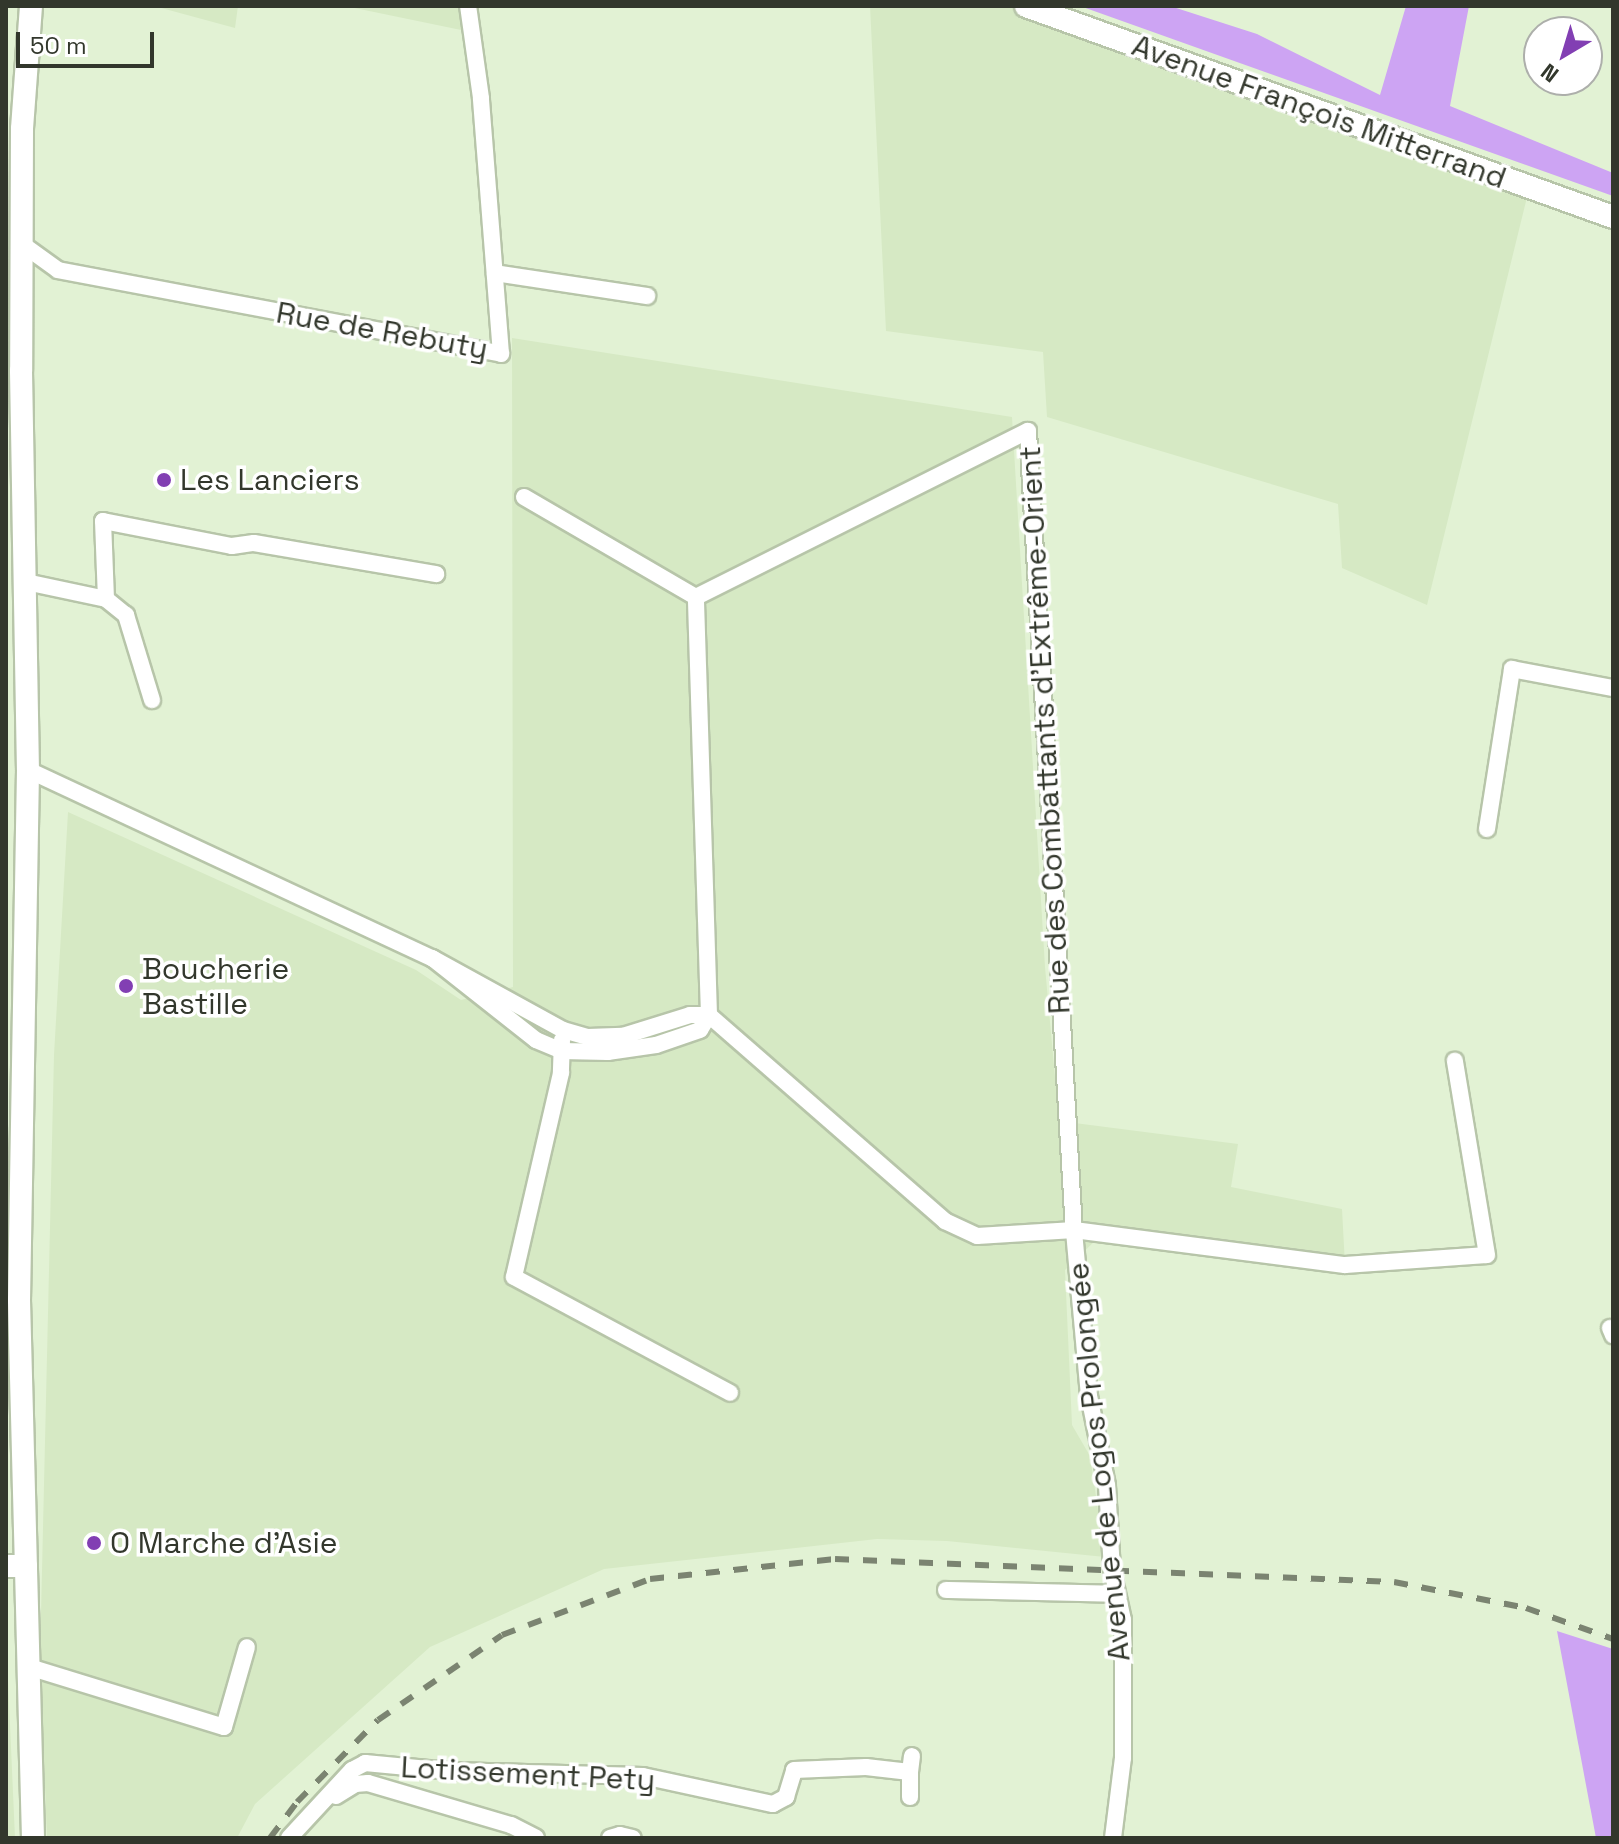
<!DOCTYPE html>
<html>
<head>
<meta charset="utf-8">
<style>
	body { margin:0 }
	#map { position:relative; width:1619px; height:1844px; overflow:hidden; background:#e2f2d4; font-family:"Space Grotesk",sans-serif }
	div>[style] { position:absolute }
	.built>* { inset:0; background:#d6e9c4 }
	.forest>* { inset:0; background:#cda4f3 }
	.roads { filter:drop-shadow(2px 0 #b7c5a9) drop-shadow(-2px 0 #b7c5a9) drop-shadow(0 2px #b7c5a9) drop-shadow(0 -2px #b7c5a9) }
	.street>* { height:16px; margin:-8px; padding:0 8px; transform-origin:8px; border-radius:8px; background:#fff }
	.secondary>* { height:22px; margin:-11px; padding:0 11px; transform-origin:11px; border-radius:11px; background:#fff }
	.rail>* { height:6px; margin-top:-3px; transform-origin:0; background:repeating-linear-gradient(90deg,#7b8471 0 14px,transparent 0 28px) }
	.dots>* { width:22px; height:22px; translate:-50% -50%; box-sizing:border-box; border:4px solid #fff; border-radius:50% }
	span { translate:-50% -50%; white-space:nowrap; text-align:center; line-height:1.15; -webkit-text-stroke:7px #fff; paint-order:stroke }
	.street-label { font-size:30px; color:#32372c }
	.poi-label { font-size:30px; color:#32372c }
	.left { translate:0 -50%; text-align:left }
	.frame { position:absolute; inset:0; border:8px solid #32372c; pointer-events:none }
	.north { position:absolute; left:1523px; top:16px; width:80px; height:80px; box-sizing:border-box; background:#fff; border:2px solid #adafab; border-radius:50%; rotate:218deg; font-size:22px; font-weight:700; line-height:32px; text-align:center; color:#32372c }
	.north::after { content:''; display:block; margin:auto; width:28px; height:36px; background:#823fb3; clip-path:polygon(50% 0,100% 100%,50% 72%,0 100%) }
	.scale { position:absolute; left:16px; top:32px; width:138px; height:36px; box-sizing:border-box; border:4px solid #32372c; border-top:0; padding-left:10px; font-size:24px; line-height:28px; white-space:nowrap; color:#32372c; -webkit-text-stroke:6px #fff; paint-order:stroke }
</style>
</head>
<body>
<div id="map">
	<div class="built">
		<i style="clip-path:polygon(154px 6px,238px 6px,235px 28px)"></i>
		<i style="clip-path:polygon(345px 6px,462px 6px,466px 31px)"></i>
		<i style="clip-path:polygon(870px 6px,1024px 6px,1529px 189px,1427px 605px,1342px 568px,1338px 504px,1047px 417px,1043px 352px,886px 331px)"></i>
		<i style="clip-path:polygon(512px 338px,1012px 417px,1045px 967px,1059px 1121px,1238px 1144px,1231px 1187px,1342px 1209px,1345px 1265px,1101px 1235px,1065px 1270px,1072px 1425px,1090px 1456px,1105px 1557px,947px 1541px,877px 1539px,604px 1569px,430px 1647px,255px 1804px,237px 1838px,47px 1838px,40px 1657px,54px 1055px,68px 812px,416px 970px,461px 1000px,513px 987px)"></i>
		<i style="clip-path:polygon(6px 1634px,15px 1838px,6px 1838px)"></i>
	</div>
	<div class="forest">
		<i style="clip-path:polygon(1080px 6px,1170px 6px,1257px 34px,1380px 95px,1406px 6px,1469px 6px,1450px 106px,1613px 173px,1613px 196px)"></i>
		<i style="clip-path:polygon(1557px 1631px,1613px 1649px,1613px 1838px,1596px 1838px)"></i>
	</div>
	<div class="roads">
		<div class="street">
			<i style="left:22px;top:244px;width:44px;rotate:35.8deg"></i>
			<i style="left:58px;top:270px;width:451px;rotate:10.7deg"></i>
			<i style="left:501px;top:354px;width:257px;rotate:-94.5deg"></i>
			<i style="left:481px;top:98px;width:93px;rotate:-98deg"></i>
			<i style="left:495px;top:273px;width:154px;rotate:8.6deg"></i>
			<i style="left:1028px;top:431px;width:800px;rotate:86.71deg"></i>
			<i style="left:1074px;top:1230px;width:97px;rotate:176.5deg"></i>
			<i style="left:977px;top:1236px;width:35px;rotate:-155deg"></i>
			<i style="left:945px;top:1221px;width:313px;rotate:-138.9deg"></i>
			<i style="left:709px;top:1015px;width:418px;rotate:-91.8deg"></i>
			<i style="left:696px;top:597px;width:371px;rotate:-26.6deg"></i>
			<i style="left:524px;top:497px;width:199px;rotate:30.2deg"></i>
			<i style="left:26px;top:582px;width:82px;rotate:12deg"></i>
			<i style="left:106px;top:599px;width:78px;rotate:-92.2deg"></i>
			<i style="left:103px;top:521px;width:131px;rotate:11deg"></i>
			<i style="left:232px;top:546px;width:22px;rotate:-8deg"></i>
			<i style="left:254px;top:543px;width:185px;rotate:9.7deg"></i>
			<i style="left:106px;top:599px;width:26px;rotate:39deg"></i>
			<i style="left:126px;top:615px;width:89px;rotate:73deg"></i>
			<i style="left:28px;top:770px;width:446px;rotate:25deg"></i>
			<i style="left:432px;top:958px;width:149px;rotate:28.8deg"></i>
			<i style="left:563px;top:1030px;width:26px;rotate:16deg"></i>
			<i style="left:588px;top:1037px;width:35px;rotate:-2deg"></i>
			<i style="left:623px;top:1036px;width:70px;rotate:-17.4deg"></i>
			<i style="left:690px;top:1015px;width:19px"></i>
			<i style="left:709px;top:1015px;width:17px;rotate:121deg"></i>
			<i style="left:700px;top:1030px;width:46px;rotate:161.2deg"></i>
			<i style="left:656px;top:1045px;width:49px;rotate:171.7deg"></i>
			<i style="left:608px;top:1052px;width:46px;rotate:-178.8deg"></i>
			<i style="left:562px;top:1051px;width:28px;rotate:-157deg"></i>
			<i style="left:536px;top:1040px;width:132px;rotate:-141.7deg"></i>
			<i style="left:1487px;top:829px;width:162px;rotate:-81.1deg"></i>
			<i style="left:1512px;top:669px;width:103px;rotate:10.7deg"></i>
			<i style="left:562px;top:1040px;width:33px;rotate:92deg"></i>
			<i style="left:561px;top:1073px;width:209px;rotate:103deg"></i>
			<i style="left:514px;top:1277px;width:245px;rotate:28.2deg"></i>
			<i style="left:1610px;top:1328px;width:8px;rotate:67deg"></i>
			<i style="left:946px;top:1590px;width:170px;rotate:1.3deg"></i>
			<i style="left:29px;top:1667px;width:204px;rotate:17.1deg"></i>
			<i style="left:224px;top:1727px;width:83px;rotate:-74deg"></i>
			<i style="left:910px;top:1772px;width:25px;rotate:90deg"></i>
			<i style="left:336px;top:1796px;width:22px;rotate:-32deg"></i>
			<i style="left:355px;top:1784px;width:13px;rotate:-4deg"></i>
			<i style="left:368px;top:1783px;width:149px;rotate:16.4deg"></i>
			<i style="left:511px;top:1825px;width:28px;rotate:27deg"></i>
			<i style="left:289px;top:1838px;width:93px;rotate:-47.2deg"></i>
			<i style="left:352px;top:1770px;width:15px;rotate:-28deg"></i>
			<i style="left:365px;top:1763px;width:85px;rotate:5.4deg"></i>
			<i style="left:450px;top:1771px;width:193px;rotate:1.5deg"></i>
			<i style="left:643px;top:1776px;width:133px;rotate:12.2deg"></i>
			<i style="left:773px;top:1804px;width:15px;rotate:-28deg"></i>
			<i style="left:786px;top:1797px;width:28px;rotate:-73deg"></i>
			<i style="left:794px;top:1770px;width:72px;rotate:-2.4deg"></i>
			<i style="left:866px;top:1767px;width:44px;rotate:6.5deg"></i>
			<i style="left:910px;top:1772px;width:16px;rotate:-83deg"></i>
			<i style="left:610px;top:1838px;width:10px;rotate:-17deg"></i>
			<i style="left:620px;top:1835px;width:13px;rotate:13deg"></i>
			<i style="left:1113px;top:1838px;width:81px;rotate:-82.9deg"></i>
			<i style="left:1123px;top:1758px;width:138px;rotate:-90deg"></i>
			<i style="left:1123px;top:1620px;width:51px;rotate:-102.4deg"></i>
			<i style="left:1112px;top:1570px;width:85px;rotate:-93.4deg"></i>
			<i style="left:1107px;top:1485px;width:91px;rotate:-101.4deg"></i>
			<i style="left:1089px;top:1396px;width:167px;rotate:-95.2deg"></i>
			<i style="left:1074px;top:1230px;width:273px;rotate:7.4deg"></i>
			<i style="left:1345px;top:1265px;width:142px;rotate:-4deg"></i>
			<i style="left:1487px;top:1255px;width:197px;rotate:-99.4deg"></i>
		</div>
		<div class="secondary">
			<i style="left:31px;top:6px;width:123px;rotate:94.2deg"></i>
			<i style="left:22px;top:129px;width:242px;rotate:90.2deg"></i>
			<i style="left:21px;top:371px;width:399px;rotate:89deg"></i>
			<i style="left:28px;top:770px;width:530px;rotate:90.97deg"></i>
			<i style="left:19px;top:1300px;width:538px;rotate:88.51deg"></i>
			<i style="left:1026px;top:6px;width:624px;rotate:19.77deg"></i>
			<i style="left:6px;top:1566px;width:20px"></i>
		</div>
	</div>
	<div class="rail">
		<i style="left:270px;top:1838px;width:45px;rotate:-53.1deg"></i>
		<i style="left:297px;top:1802px;width:115px;rotate:-45.4deg"></i>
		<i style="left:378px;top:1720px;width:150px;rotate:-34.4deg"></i>
		<i style="left:502px;top:1635px;width:158px;rotate:-20.7deg"></i>
		<i style="left:650px;top:1579px;width:186px;rotate:-6.2deg"></i>
		<i style="left:835px;top:1559px;width:559px;rotate:2.36deg"></i>
		<i style="left:1394px;top:1582px;width:135px;rotate:11.1deg"></i>
		<i style="left:1526px;top:1608px;width:92px;rotate:19.6deg"></i>
	</div>
	<div class="dots">
		<i style="left:164px;top:480px;background:#823fb3"></i>
		<i style="left:126px;top:986px;background:#823fb3"></i>
		<i style="left:94px;top:1543px;background:#823fb3"></i>
	</div>
	<div class="street-label">
		<span style="left:1319px;top:112px;rotate:20deg">Avenue François Mitterrand</span>
		<span style="left:382px;top:331px;rotate:10deg">Rue de Rebuty</span>
		<span style="left:1045px;top:730px;rotate:-93deg">Rue des Combattants d'Extrême-Orient</span>
		<span style="left:1099px;top:1462px;rotate:-96deg">Avenue de Logos Prolongée</span>
		<span style="left:528px;top:1774px;rotate:3deg">Lotissement Pety</span>
	</div>
	<div class="poi-label">
		<span class="left" style="left:180px;top:480px">Les Lanciers</span>
		<span class="left" style="left:142px;top:986px">Boucherie<br>Bastille</span>
		<span class="left" style="left:110px;top:1543px">O Marche d'Asie</span>
	</div>
	<div class="frame"></div>
	<div class="north">N</div>
	<div class="scale">50 m</div>
</div>
</body>
</html>
